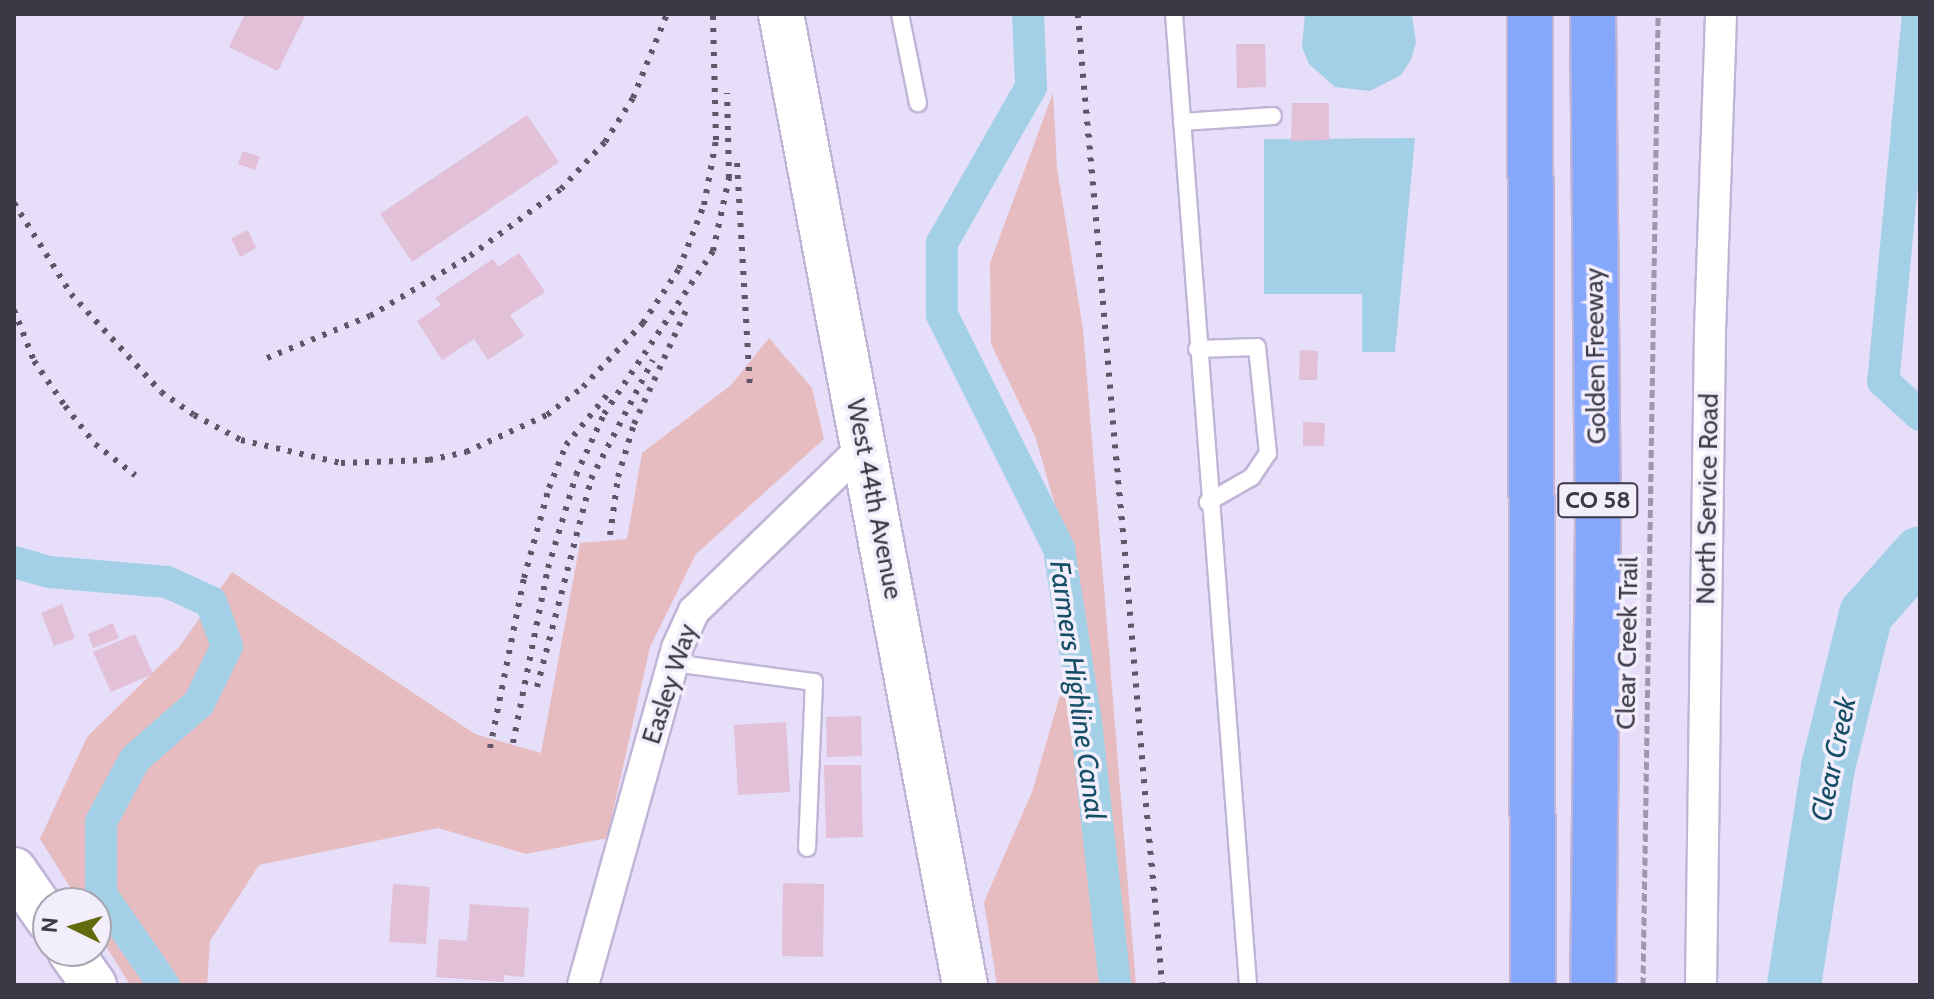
<!DOCTYPE html>
<html>
<head>
<meta charset="utf-8">
<style>
	body { margin:0 }
	#map { position:relative; width:1934px; height:999px; overflow:hidden; background:#e7defa; font-family:Cabin,sans-serif }
	div>[style] { position:absolute }
	.green>* { inset:0; background:#e6bcc1 }
	.water>* { inset:0; background:#a3d0e7 }
	.canal>* { height:32px; margin:-16px; padding:0 16px; transform-origin:16px; border-radius:16px; background:#a3d0e7 }
	.river>* { height:54px; margin:-27px; padding:0 27px; transform-origin:27px; border-radius:27px; background:#a3d0e7 }
	.building>* { inset:0; background:#e1c0d8 }
	.path>* { height:5px; margin-top:-2.5px; transform-origin:0; background:repeating-linear-gradient(90deg,#9f97ae 0 8px,transparent 0 12px) }
	.roads { filter:drop-shadow(2px 0 #c1b5d7) drop-shadow(-2px 0 #c1b5d7) drop-shadow(0 2px #c1b5d7) drop-shadow(0 -2px #c1b5d7) }
	.lane>* { height:16px; margin:-8px; padding:0 8px; transform-origin:8px; border-radius:8px; background:#fff }
	.street>* { height:30px; margin:-15px; padding:0 15px; transform-origin:15px; border-radius:15px; background:#fff }
	.secondary>* { height:44px; margin:-22px; padding:0 22px; transform-origin:22px; border-radius:22px; background:#fff }
	.highway>* { height:44px; margin:-22px; padding:0 22px; transform-origin:22px; border-radius:22px; background:#85a7fc }
	.rail>* { height:6px; margin-top:-3px; transform-origin:0; background:repeating-linear-gradient(90deg,#5d5767 0 4px,transparent 0 12px) }
	span { translate:-50% -50%; white-space:nowrap; text-align:center; line-height:1.15; -webkit-text-stroke:7px #f2eefc; paint-order:stroke }
	.shield-label span { padding:2px 6px; background:#f2eefc; border:2px solid; border-radius:6px; -webkit-text-stroke-width:0 }
	.shield-label { font-size:24px; color:#3d3846; font-weight:700 }
	.street-label { font-size:26px; color:#3d3846 }
	.water-label { font-size:28px; color:#164e66; font-style:italic }
	.frame { position:absolute; inset:0; border:16px solid #3d3846; pointer-events:none }
	.north { position:absolute; left:32px; top:887px; width:80px; height:80px; box-sizing:border-box; background:#f2eefc; border:2px solid #aaa5b3; border-radius:50%; rotate:275deg; font-size:22px; font-weight:700; line-height:32px; text-align:center; color:#3d3846 }
	.north::after { content:''; display:block; margin:auto; width:28px; height:36px; background:#636a0d; clip-path:polygon(50% 0,100% 100%,50% 72%,0 100%) }
</style>
</head>
<body>
<div id="map">
	<div class="green">
		<i style="clip-path:polygon(1053px 93px,1057px 168px,1083px 329px,1136px 985px,997px 985px,984px 902px,1032px 792px,1085px 609px,1035px 436px,991px 344px,990px 263px)"></i>
		<i style="clip-path:polygon(769px 338px,812px 388px,824px 439px,696px 554px,650px 647px,607px 838px,526px 854px,438px 828px,259px 865px,210px 941px,207px 985px,130px 985px,96px 930px,96px 903px,80px 903px,40px 839px,87px 737px,180px 646px,232px 572px,475px 734px,541px 753px,580px 543px,627px 539px,642px 453px,731px 385px)"></i>
	</div>
	<div class="water">
		<i style="clip-path:polygon(1305px 14px,1412px 14px,1416px 43px,1411px 60px,1401px 75px,1370px 91px,1335px 87px,1309px 64px,1302px 47px)"></i>
		<i style="clip-path:polygon(1415px 138px,1395px 352px,1362px 352px,1362px 294px,1264px 294px,1264px 139px)"></i>
	</div>
	<div class="canal">
		<i style="left:1028px;top:14px;width:73px;rotate:87.6deg"></i>
		<i style="left:1031px;top:87px;width:180px;rotate:119.7deg"></i>
		<i style="left:942px;top:243px;width:72px;rotate:90deg"></i>
		<i style="left:942px;top:315px;width:262px;rotate:63.4deg"></i>
		<i style="left:1059px;top:549px;width:174px;rotate:81.1deg"></i>
		<i style="left:1086px;top:721px;width:266px;rotate:83.7deg"></i>
		<i style="left:1918px;top:14px;width:369px;rotate:95.4deg"></i>
		<i style="left:1883px;top:381px;width:50px;rotate:42.6deg"></i>
		<i style="left:14px;top:562px;width:37px;rotate:16deg"></i>
		<i style="left:50px;top:572px;width:117px;rotate:4.9deg"></i>
		<i style="left:167px;top:582px;width:48px;rotate:24.4deg"></i>
		<i style="left:211px;top:602px;width:47px;rotate:70deg"></i>
		<i style="left:227px;top:646px;width:64px;rotate:116.2deg"></i>
		<i style="left:199px;top:703px;width:85px;rotate:138.8deg"></i>
		<i style="left:135px;top:759px;width:72px;rotate:118.4deg"></i>
		<i style="left:101px;top:822px;width:72px;rotate:90deg"></i>
		<i style="left:101px;top:894px;width:111px;rotate:55.3deg"></i>
	</div>
	<div class="river">
		<i style="left:1794px;top:985px;width:221px;rotate:-81.1deg"></i>
		<i style="left:1828px;top:767px;width:158px;rotate:-76.1deg"></i>
		<i style="left:1866px;top:614px;width:81px;rotate:-48.5deg"></i>
	</div>
	<div class="building">
		<i style="clip-path:polygon(245px 14px,306px 14px,278px 71px,229px 47px)"></i>
		<i style="clip-path:polygon(1236px 44px,1265px 44px,1266px 87px,1237px 88px)"></i>
		<i style="clip-path:polygon(1292px 103px,1329px 103px,1329px 140px,1291px 141px)"></i>
		<i style="clip-path:polygon(527px 115px,559px 162px,412px 262px,380px 214px)"></i>
		<i style="clip-path:polygon(243px 151px,260px 157px,255px 170px,238px 164px)"></i>
		<i style="clip-path:polygon(248px 230px,256px 248px,240px 257px,231px 238px)"></i>
		<i style="clip-path:polygon(519px 253px,545px 292px,510px 315px,524px 336px,488px 360px,474px 339px,442px 360px,417px 321px,441px 305px,435px 298px,493px 259px,498px 267px)"></i>
		<i style="clip-path:polygon(1300px 350px,1318px 351px,1317px 380px,1299px 380px)"></i>
		<i style="clip-path:polygon(1303px 422px,1325px 423px,1324px 446px,1303px 446px)"></i>
		<i style="clip-path:polygon(62px 604px,75px 638px,54px 646px,41px 613px)"></i>
		<i style="clip-path:polygon(113px 623px,119px 638px,93px 648px,88px 634px)"></i>
		<i style="clip-path:polygon(135px 634px,153px 674px,111px 692px,93px 652px)"></i>
		<i style="clip-path:polygon(861px 716px,862px 756px,827px 757px,826px 717px)"></i>
		<i style="clip-path:polygon(786px 722px,790px 792px,738px 795px,734px 725px)"></i>
		<i style="clip-path:polygon(824px 765px,861px 765px,863px 837px,826px 838px)"></i>
		<i style="clip-path:polygon(783px 883px,824px 884px,823px 957px,782px 956px)"></i>
		<i style="clip-path:polygon(393px 884px,430px 887px,426px 944px,389px 942px)"></i>
		<i style="clip-path:polygon(470px 904px,529px 908px,524px 977px,504px 975px,504px 982px,436px 977px,439px 939px,467px 941px)"></i>
	</div>
	<div class="path">
		<i style="left:1643px;top:985px;width:971px;rotate:-89.11deg"></i>
	</div>
	<div class="roads">
		<div class="lane">
			<i style="left:900px;top:14px;width:91px;rotate:78.6deg"></i>
			<i style="left:1174px;top:14px;width:974px;rotate:85.64deg"></i>
			<i style="left:1182px;top:122px;width:91px;rotate:-3.8deg"></i>
			<i style="left:1197px;top:349px;width:60px;rotate:-1.9deg"></i>
			<i style="left:1257px;top:347px;width:107px;rotate:84.1deg"></i>
			<i style="left:1268px;top:453px;width:29px;rotate:124deg"></i>
			<i style="left:1252px;top:477px;width:51px;rotate:150.4deg"></i>
			<i style="left:673px;top:663px;width:142px;rotate:7.7deg"></i>
			<i style="left:814px;top:682px;width:166px;rotate:92.4deg"></i>
		</div>
		<div class="street">
			<i style="left:583px;top:985px;width:350px;rotate:-74.4deg"></i>
			<i style="left:677px;top:648px;width:41px;rotate:-65.3deg"></i>
			<i style="left:694px;top:611px;width:237px;rotate:-44.1deg"></i>
			<i style="left:1701px;top:985px;width:654px;rotate:-89.21deg"></i>
			<i style="left:1710px;top:331px;width:317px;rotate:-88deg"></i>
		</div>
		<div class="secondary">
			<i style="left:781px;top:14px;width:988px;rotate:79.27deg"></i>
			<i style="left:14px;top:870px;width:60px;rotate:55.2deg"></i>
			<i style="left:70px;top:951px;width:42px;rotate:54.8deg"></i>
		</div>
		<div class="highway">
			<i style="left:1530px;top:14px;width:971px;rotate:89.82deg"></i>
			<i style="left:1593px;top:14px;width:513px;rotate:89.44deg"></i>
			<i style="left:1598px;top:527px;width:458px;rotate:90.6deg"></i>
		</div>
	</div>
	<div class="rail">
		<i style="left:1078px;top:14px;width:975px;rotate:85.06deg"></i>
		<i style="left:737px;top:163px;width:223px;rotate:86.7deg"></i>
		<i style="left:14px;top:203px;width:107px;rotate:57.9deg"></i>
		<i style="left:71px;top:294px;width:133px;rotate:47.4deg"></i>
		<i style="left:161px;top:392px;width:40px;rotate:34.9deg"></i>
		<i style="left:194px;top:415px;width:53px;rotate:28deg"></i>
		<i style="left:241px;top:440px;width:103px;rotate:13deg"></i>
		<i style="left:341px;top:463px;width:88px;rotate:-2deg"></i>
		<i style="left:429px;top:460px;width:38px;rotate:-12deg"></i>
		<i style="left:466px;top:452px;width:89px;rotate:-24.6deg"></i>
		<i style="left:547px;top:415px;width:46px;rotate:-37.9deg"></i>
		<i style="left:583px;top:387px;width:88px;rotate:-46.8deg"></i>
		<i style="left:643px;top:323px;width:65px;rotate:-56.3deg"></i>
		<i style="left:679px;top:269px;width:69px;rotate:-68.7deg"></i>
		<i style="left:704px;top:205px;width:66px;rotate:-79.5deg"></i>
		<i style="left:716px;top:140px;width:126px;rotate:-91.4deg"></i>
		<i style="left:14px;top:310px;width:55px;rotate:68.6deg"></i>
		<i style="left:34px;top:361px;width:55px;rotate:55.4deg"></i>
		<i style="left:65px;top:406px;width:48px;rotate:51.7deg"></i>
		<i style="left:95px;top:444px;width:51px;rotate:37.8deg"></i>
		<i style="left:267px;top:358px;width:111px;rotate:-22.2deg"></i>
		<i style="left:370px;top:316px;width:117px;rotate:-31deg"></i>
		<i style="left:470px;top:256px;width:113px;rotate:-36.4deg"></i>
		<i style="left:561px;top:189px;width:64px;rotate:-46.9deg"></i>
		<i style="left:605px;top:142px;width:52px;rotate:-57.5deg"></i>
		<i style="left:633px;top:98px;width:91px;rotate:-68deg"></i>
		<i style="left:610px;top:535px;width:59px;rotate:-82.1deg"></i>
		<i style="left:618px;top:477px;width:55px;rotate:-73.2deg"></i>
		<i style="left:634px;top:424px;width:130px;rotate:-65.4deg"></i>
		<i style="left:537px;top:687px;width:215px;rotate:-75.4deg"></i>
		<i style="left:591px;top:479px;width:134px;rotate:-62.5deg"></i>
		<i style="left:513px;top:743px;width:178px;rotate:-78.7deg"></i>
		<i style="left:548px;top:568px;width:97px;rotate:-73.2deg"></i>
		<i style="left:576px;top:475px;width:67px;rotate:-65.3deg"></i>
		<i style="left:604px;top:414px;width:196px;rotate:-56.2deg"></i>
		<i style="left:713px;top:251px;width:75px;rotate:-77.6deg"></i>
		<i style="left:729px;top:178px;width:85px;rotate:-91.3deg"></i>
		<i style="left:490px;top:748px;width:173px;rotate:-78.7deg"></i>
		<i style="left:524px;top:578px;width:93px;rotate:-74.5deg"></i>
		<i style="left:549px;top:488px;width:46px;rotate:-68.4deg"></i>
		<i style="left:566px;top:445px;width:71px;rotate:-50.7deg"></i>
	</div>
	<div class="shield-label">
		<span style="left:1598px;top:500px">CO 58</span>
	</div>
	<div class="street-label">
		<span style="left:1596px;top:356px;rotate:-91deg">Golden Freeway</span>
		<span style="left:874px;top:499px;rotate:79deg">West 44th Avenue</span>
		<span style="left:1708px;top:499px;rotate:-89deg">North Service Road</span>
		<span style="left:1628px;top:643px;rotate:-89deg">Clear Creek Trail</span>
		<span style="left:670px;top:684px;rotate:-72deg">Easley Way</span>
	</div>
	<div class="water-label">
		<span style="left:1078px;top:690px;rotate:82deg">Farmers Highline Canal</span>
		<span style="left:1833px;top:759px;rotate:-78deg">Clear Creek</span>
	</div>
	<div class="frame"></div>
	<div class="north">N</div>
</div>
</body>
</html>
